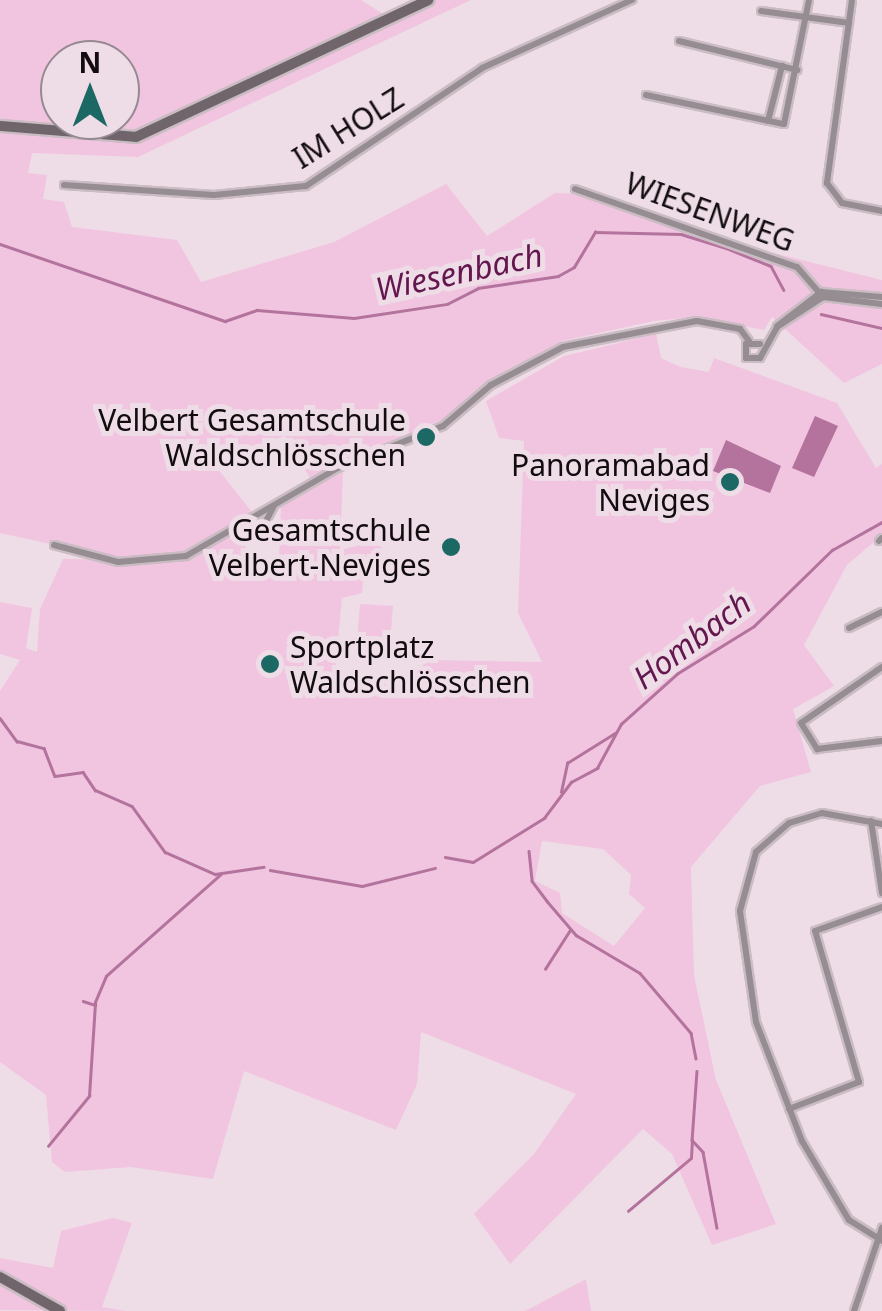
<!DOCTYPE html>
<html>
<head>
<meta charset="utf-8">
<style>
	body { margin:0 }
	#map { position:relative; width:882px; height:1311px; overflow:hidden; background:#eedde7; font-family:"Noto Sans",sans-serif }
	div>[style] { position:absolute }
	.green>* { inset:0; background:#f1c5e0 }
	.water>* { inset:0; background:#b3739d }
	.stream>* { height:2.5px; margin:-1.25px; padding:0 1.25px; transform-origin:1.25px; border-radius:1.25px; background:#b3739d }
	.roads { filter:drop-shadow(2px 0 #cbbcc4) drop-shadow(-2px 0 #cbbcc4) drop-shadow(0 2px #cbbcc4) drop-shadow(0 -2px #cbbcc4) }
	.minor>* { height:6px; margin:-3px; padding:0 3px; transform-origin:3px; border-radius:3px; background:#958d92 }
	.secondary>* { height:10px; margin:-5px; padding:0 5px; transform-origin:5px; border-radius:5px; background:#6f656b }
	.dots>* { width:28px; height:28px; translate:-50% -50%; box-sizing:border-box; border:5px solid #eedde7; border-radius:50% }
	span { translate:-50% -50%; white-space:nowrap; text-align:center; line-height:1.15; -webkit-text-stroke:10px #eedde7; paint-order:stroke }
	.street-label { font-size:30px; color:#120c0f }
	.poi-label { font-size:30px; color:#120c0f }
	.right { translate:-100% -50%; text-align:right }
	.left { translate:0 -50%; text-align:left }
	.water-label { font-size:32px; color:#64164f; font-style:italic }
	.north { position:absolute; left:40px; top:40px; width:100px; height:100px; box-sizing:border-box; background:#eedde7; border:2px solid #968991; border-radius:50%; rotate:0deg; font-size:28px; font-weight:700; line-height:40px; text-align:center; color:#120c0f }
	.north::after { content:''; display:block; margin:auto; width:35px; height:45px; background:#1b6864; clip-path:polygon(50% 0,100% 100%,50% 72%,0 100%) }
</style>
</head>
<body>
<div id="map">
	<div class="green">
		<i style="clip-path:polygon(evenodd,0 0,361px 0,385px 15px,417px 0,471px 0,138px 157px,32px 153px,28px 173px,47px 175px,43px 199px,64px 202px,72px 227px,177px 240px,201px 282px,334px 242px,446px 184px,487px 236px,555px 193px,585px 194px,666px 226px,882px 280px,882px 364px,844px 383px,772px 317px,764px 330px,696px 317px,654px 321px,562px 341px,448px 417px,310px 478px,285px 436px,210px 459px,252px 512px,184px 551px,120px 559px,0 533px,0 0,60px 60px,120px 60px,120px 120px,60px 120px,60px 60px)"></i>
		<i style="clip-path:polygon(evenodd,656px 334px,661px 358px,681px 367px,709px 372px,714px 358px,837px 403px,876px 468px,882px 464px,882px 535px,847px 565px,804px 645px,834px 686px,793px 709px,811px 772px,760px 786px,691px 867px,694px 975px,716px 1080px,776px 1224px,712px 1245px,672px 1154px,643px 1129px,510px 1264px,474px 1214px,534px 1154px,576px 1094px,421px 1032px,417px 1084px,396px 1130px,244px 1071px,213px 1179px,131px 1167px,65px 1172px,52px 1162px,46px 1095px,0 1062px,0 691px,20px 660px,0 654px,0 602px,32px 608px,26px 648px,37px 652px,40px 609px,63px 559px,185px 560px,245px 526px,246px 553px,279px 559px,281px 505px,343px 472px,340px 550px,380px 540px,382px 554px,365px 560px,362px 593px,342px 598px,335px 672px,407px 675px,431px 660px,542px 662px,518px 613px,524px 441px,499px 438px,486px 401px,564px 356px,656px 334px,542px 841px,603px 849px,631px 875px,629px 894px,645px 908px,614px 946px,562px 913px,560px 893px,535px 881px,542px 841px)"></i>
		<i style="clip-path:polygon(360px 604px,393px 606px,389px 657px,356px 654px)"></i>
		<i style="clip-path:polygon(113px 1218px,132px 1223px,102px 1307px,125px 1311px,0 1310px,0 1258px,53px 1268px,61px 1231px)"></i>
		<i style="clip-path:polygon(586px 1279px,591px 1311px,525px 1311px)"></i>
	</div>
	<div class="water">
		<i style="clip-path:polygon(815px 416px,838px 426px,814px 477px,792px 468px)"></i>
		<i style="clip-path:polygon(726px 440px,781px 466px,770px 493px,713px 471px)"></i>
	</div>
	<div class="stream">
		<i style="left:0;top:244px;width:238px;rotate:18.9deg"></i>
		<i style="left:225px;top:321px;width:34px;rotate:-19deg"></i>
		<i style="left:257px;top:310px;width:97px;rotate:4.7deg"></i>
		<i style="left:354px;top:318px;width:94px;rotate:-8.6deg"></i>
		<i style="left:447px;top:304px;width:35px;rotate:-27deg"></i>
		<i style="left:478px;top:288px;width:81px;rotate:-8.5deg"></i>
		<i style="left:558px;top:276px;width:18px;rotate:-29deg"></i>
		<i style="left:574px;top:267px;width:41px;rotate:-59deg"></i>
		<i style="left:595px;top:232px;width:86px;rotate:1.3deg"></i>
		<i style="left:681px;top:234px;width:47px;rotate:17.3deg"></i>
		<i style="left:726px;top:248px;width:48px;rotate:21.8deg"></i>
		<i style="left:771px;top:266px;width:27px;rotate:62deg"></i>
		<i style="left:821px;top:314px;width:63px;rotate:12.9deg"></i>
		<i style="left:0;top:718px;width:29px;rotate:54deg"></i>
		<i style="left:17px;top:741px;width:28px;rotate:15deg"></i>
		<i style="left:44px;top:748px;width:30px;rotate:69deg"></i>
		<i style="left:55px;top:776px;width:28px;rotate:-8deg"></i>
		<i style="left:83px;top:772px;width:22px;rotate:56deg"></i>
		<i style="left:95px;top:790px;width:40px;rotate:23.4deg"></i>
		<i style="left:132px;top:806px;width:57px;rotate:54.3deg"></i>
		<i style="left:165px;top:852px;width:55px;rotate:23.7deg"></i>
		<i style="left:215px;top:874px;width:49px;rotate:-8.3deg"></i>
		<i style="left:561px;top:792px;width:30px;rotate:-78deg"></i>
		<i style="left:567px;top:763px;width:57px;rotate:-32deg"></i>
		<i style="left:529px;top:851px;width:30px;rotate:84deg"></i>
		<i style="left:532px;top:881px;width:25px;rotate:53deg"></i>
		<i style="left:547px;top:901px;width:45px;rotate:49.5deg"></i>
		<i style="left:576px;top:935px;width:74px;rotate:30.7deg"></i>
		<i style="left:640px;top:973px;width:79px;rotate:49.6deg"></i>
		<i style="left:691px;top:1033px;width:26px;rotate:79deg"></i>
		<i style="left:445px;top:857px;width:28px;rotate:10deg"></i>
		<i style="left:473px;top:862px;width:84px;rotate:-31.8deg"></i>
		<i style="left:544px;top:818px;width:45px;rotate:-53.1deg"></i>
		<i style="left:571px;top:782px;width:30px;rotate:-28deg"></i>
		<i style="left:597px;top:768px;width:50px;rotate:-61.4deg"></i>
		<i style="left:621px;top:724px;width:76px;rotate:-41.8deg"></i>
		<i style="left:678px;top:673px;width:89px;rotate:-31.7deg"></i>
		<i style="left:754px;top:626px;width:109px;rotate:-44.3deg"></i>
		<i style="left:832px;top:550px;width:57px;rotate:-29.2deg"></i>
		<i style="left:270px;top:870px;width:93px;rotate:9.9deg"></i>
		<i style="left:362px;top:886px;width:75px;rotate:-13.9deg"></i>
		<i style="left:545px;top:969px;width:46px;rotate:-57.3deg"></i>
		<i style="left:83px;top:1001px;width:13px;rotate:18deg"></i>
		<i style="left:697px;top:1071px;width:69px;rotate:94.1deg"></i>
		<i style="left:692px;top:1140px;width:16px;rotate:47deg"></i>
		<i style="left:703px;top:1152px;width:77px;rotate:79.6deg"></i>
		<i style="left:48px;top:1146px;width:65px;rotate:-50.6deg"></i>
		<i style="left:89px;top:1096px;width:94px;rotate:-86.3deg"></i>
		<i style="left:95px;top:1002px;width:28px;rotate:-67deg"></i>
		<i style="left:106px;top:976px;width:154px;rotate:-41.6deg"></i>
		<i style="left:628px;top:1211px;width:82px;rotate:-40.1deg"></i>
		<i style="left:691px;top:1158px;width:18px;rotate:-87deg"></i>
	</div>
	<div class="roads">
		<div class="minor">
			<i style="left:852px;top:0;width:185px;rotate:97.8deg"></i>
			<i style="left:827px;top:183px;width:25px;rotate:53deg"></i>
			<i style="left:842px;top:203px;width:41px;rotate:11.3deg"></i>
			<i style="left:761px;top:11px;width:89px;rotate:7.8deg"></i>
			<i style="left:679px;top:41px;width:122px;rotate:13.8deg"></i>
			<i style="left:646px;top:95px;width:141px;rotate:11.9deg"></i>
			<i style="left:784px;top:124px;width:126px;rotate:-78.6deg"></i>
			<i style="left:768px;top:121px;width:57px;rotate:-75.7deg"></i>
			<i style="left:64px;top:185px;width:150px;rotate:3.8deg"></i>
			<i style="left:214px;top:195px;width:92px;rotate:-5.6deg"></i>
			<i style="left:306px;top:186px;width:212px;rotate:-33.8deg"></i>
			<i style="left:482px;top:68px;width:165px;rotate:-24.4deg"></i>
			<i style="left:575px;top:189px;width:235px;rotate:19.4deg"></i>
			<i style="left:797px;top:267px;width:40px;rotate:49deg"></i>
			<i style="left:777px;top:326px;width:56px;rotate:-37.7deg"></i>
			<i style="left:821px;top:292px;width:61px;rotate:4.7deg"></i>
			<i style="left:760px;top:344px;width:14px;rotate:180deg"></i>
			<i style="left:746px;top:344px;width:14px;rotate:90deg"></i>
			<i style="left:746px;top:358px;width:14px"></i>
			<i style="left:760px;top:358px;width:35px;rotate:-61deg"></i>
			<i style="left:777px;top:327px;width:55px;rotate:-33.1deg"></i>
			<i style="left:823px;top:297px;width:59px;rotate:6.8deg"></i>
			<i style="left:251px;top:519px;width:11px;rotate:105deg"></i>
			<i style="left:248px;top:530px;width:12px;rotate:14deg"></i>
			<i style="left:260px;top:533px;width:30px;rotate:-63deg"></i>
			<i style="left:879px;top:541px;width:4px;rotate:-45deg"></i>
			<i style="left:54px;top:545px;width:66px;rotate:14.9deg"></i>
			<i style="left:118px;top:562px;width:68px;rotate:-5deg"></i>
			<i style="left:186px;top:556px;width:176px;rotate:-30.1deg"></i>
			<i style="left:338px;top:468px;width:113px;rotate:-21.8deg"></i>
			<i style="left:443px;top:426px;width:63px;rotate:-40.5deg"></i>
			<i style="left:491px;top:385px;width:81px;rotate:-27.8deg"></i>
			<i style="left:563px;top:347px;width:136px;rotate:-11deg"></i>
			<i style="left:697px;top:321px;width:44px;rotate:10.5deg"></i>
			<i style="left:740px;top:329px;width:15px;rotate:53deg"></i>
			<i style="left:849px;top:628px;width:37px;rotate:-26deg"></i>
			<i style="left:882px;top:667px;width:98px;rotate:145.3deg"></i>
			<i style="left:801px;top:723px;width:31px;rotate:58deg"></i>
			<i style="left:817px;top:749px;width:65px;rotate:-7deg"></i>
			<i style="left:871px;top:821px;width:73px;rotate:81.3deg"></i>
			<i style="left:882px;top:824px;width:61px;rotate:-169.6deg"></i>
			<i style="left:822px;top:813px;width:34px;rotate:163deg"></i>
			<i style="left:789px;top:823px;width:44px;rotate:138.7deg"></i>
			<i style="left:756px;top:852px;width:61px;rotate:105.2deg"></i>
			<i style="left:740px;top:911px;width:112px;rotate:81.8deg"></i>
			<i style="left:756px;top:1022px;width:128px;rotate:68.9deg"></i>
			<i style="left:802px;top:1141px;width:92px;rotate:59.3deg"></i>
			<i style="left:849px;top:1220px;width:39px;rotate:32deg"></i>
			<i style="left:789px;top:1109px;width:75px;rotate:-21.1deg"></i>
			<i style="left:859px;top:1082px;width:157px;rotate:-106.2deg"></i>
			<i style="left:815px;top:931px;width:71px;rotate:-19.7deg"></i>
			<i style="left:854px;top:1311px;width:88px;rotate:-71.4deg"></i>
		</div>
		<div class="secondary">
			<i style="left:0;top:126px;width:136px;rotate:4.6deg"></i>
			<i style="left:136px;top:137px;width:323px;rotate:-25.1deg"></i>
			<i style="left:0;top:1277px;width:69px;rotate:29.5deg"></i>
		</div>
	</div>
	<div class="dots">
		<i style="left:426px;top:437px;background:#1b6864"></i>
		<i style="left:730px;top:482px;background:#1b6864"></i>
		<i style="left:451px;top:547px;background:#1b6864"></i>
		<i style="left:270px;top:664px;background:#1b6864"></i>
	</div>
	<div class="street-label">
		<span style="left:348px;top:128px;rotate:-32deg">IM HOLZ</span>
		<span style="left:710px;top:212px;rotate:20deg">WIESENWEG</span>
	</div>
	<div class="poi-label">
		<span class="right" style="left:406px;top:437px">Velbert Gesamtschule<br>Waldschlösschen</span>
		<span class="right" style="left:710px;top:482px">Panoramabad<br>Neviges</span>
		<span class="right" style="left:431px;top:547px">Gesamtschule<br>Velbert-Neviges</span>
		<span class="left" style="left:290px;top:664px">Sportplatz<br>Waldschlösschen</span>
	</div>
	<div class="water-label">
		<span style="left:459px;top:272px;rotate:-12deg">Wiesenbach</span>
		<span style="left:692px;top:640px;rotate:-37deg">Hombach</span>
	</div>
	<div class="north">N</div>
</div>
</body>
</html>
